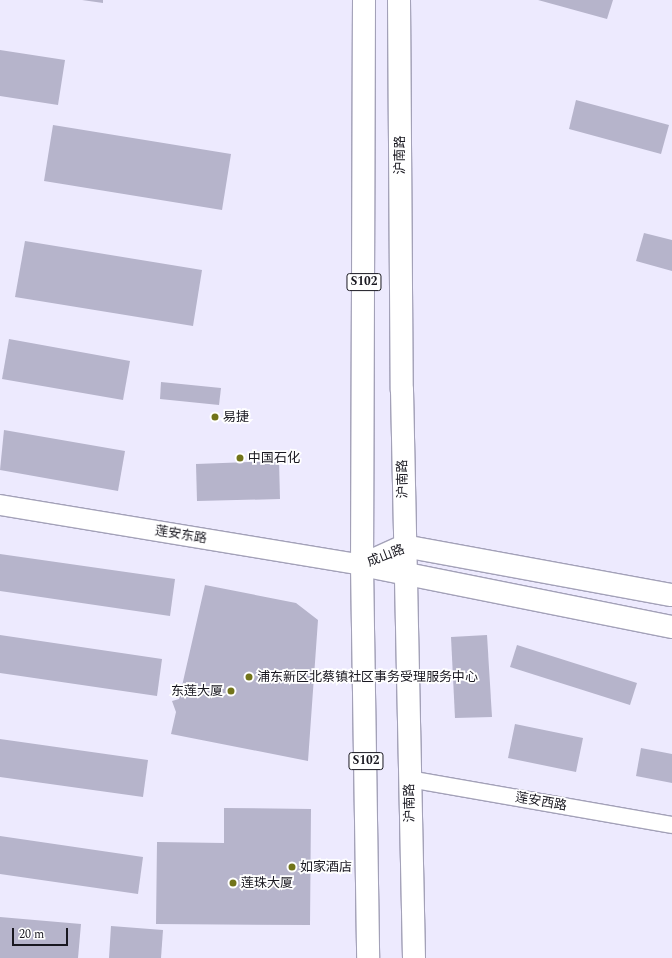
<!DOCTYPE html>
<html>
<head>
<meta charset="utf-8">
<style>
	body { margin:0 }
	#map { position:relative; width:672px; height:958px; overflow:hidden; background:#edeafe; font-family:Spectral,"Noto Sans SC",serif }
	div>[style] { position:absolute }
	.building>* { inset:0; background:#b6b4cb }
	.roads { filter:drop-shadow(1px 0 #a3a1b8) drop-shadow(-1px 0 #a3a1b8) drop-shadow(0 1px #a3a1b8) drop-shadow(0 -1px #a3a1b8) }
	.minor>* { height:16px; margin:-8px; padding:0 8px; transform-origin:8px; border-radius:8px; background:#fff }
	.tertiary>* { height:20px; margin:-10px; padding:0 10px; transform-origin:10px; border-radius:10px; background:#fff }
	.secondary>* { height:22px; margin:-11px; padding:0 11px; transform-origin:11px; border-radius:11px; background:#fff }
	.primary>* { height:22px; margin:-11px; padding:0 11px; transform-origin:11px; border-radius:11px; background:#fff }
	.dots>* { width:11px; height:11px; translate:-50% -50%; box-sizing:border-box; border:2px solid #fff; border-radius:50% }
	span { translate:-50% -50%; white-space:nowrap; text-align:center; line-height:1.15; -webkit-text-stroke:3.5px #fff; paint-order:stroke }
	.shield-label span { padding:1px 3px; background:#fff; border:1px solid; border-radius:3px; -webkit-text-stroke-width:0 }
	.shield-label { font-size:12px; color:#191820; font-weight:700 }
	.street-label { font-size:13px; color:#191820 }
	.poi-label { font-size:13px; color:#191820 }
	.left { translate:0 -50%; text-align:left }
	.right { translate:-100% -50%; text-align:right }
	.scale { position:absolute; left:12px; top:928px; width:56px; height:18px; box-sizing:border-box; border:2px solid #191820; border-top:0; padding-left:5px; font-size:12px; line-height:14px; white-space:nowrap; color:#191820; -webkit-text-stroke:3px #fff; paint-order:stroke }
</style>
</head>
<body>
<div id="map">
	<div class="building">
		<i style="clip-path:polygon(82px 0,103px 0,103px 3px)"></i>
		<i style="clip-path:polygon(538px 0,613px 0,607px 19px)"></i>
		<i style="clip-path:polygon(0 50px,65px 60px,58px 105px,0 96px)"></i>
		<i style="clip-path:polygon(576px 100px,669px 125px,661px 154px,569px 129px)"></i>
		<i style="clip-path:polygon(53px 125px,231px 154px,222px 210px,44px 181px)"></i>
		<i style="clip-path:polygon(644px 233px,672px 240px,672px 271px,636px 261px)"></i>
		<i style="clip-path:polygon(25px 241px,202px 270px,193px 326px,15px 297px)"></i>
		<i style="clip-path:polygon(9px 339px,130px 361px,123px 400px,2px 379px)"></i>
		<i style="clip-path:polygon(161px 382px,221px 388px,219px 405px,160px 399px)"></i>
		<i style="clip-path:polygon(4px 430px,125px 451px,118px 491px,0 470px)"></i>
		<i style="clip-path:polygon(279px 461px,280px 499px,197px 501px,196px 464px)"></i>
		<i style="clip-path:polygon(0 554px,175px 579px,170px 616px,0 591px)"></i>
		<i style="clip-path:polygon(205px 585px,296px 603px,318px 620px,308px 761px,171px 734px,176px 712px,172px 701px,179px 699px)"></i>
		<i style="clip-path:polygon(0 635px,162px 659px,157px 696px,0 673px)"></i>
		<i style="clip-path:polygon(487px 635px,492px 717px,455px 718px,451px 637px)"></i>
		<i style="clip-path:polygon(517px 645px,637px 683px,630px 705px,510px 667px)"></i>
		<i style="clip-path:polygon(515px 724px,583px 738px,576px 772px,508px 758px)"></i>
		<i style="clip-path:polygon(0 739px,148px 760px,143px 797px,0 777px)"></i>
		<i style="clip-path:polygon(641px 748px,672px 754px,672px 783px,636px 776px)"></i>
		<i style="clip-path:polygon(224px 808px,311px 809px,310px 925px,156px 924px,157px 842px,224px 843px)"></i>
		<i style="clip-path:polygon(0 836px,143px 857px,138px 894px,0 874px)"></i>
		<i style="clip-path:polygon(0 917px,81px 924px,78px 958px,0 958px)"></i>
		<i style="clip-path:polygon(111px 926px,163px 930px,161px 958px,109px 958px)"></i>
	</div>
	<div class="roads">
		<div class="minor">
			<i style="left:409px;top:779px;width:267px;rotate:9.9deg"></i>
		</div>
		<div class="tertiary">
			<i style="left:0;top:505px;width:367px;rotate:9.4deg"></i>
		</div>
		<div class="secondary">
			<i style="left:362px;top:565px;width:46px;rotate:-24.3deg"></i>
			<i style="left:404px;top:546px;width:272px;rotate:10.4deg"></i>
			<i style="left:362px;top:565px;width:316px;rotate:11.3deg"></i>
		</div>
		<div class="primary">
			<i style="left:364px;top:0;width:565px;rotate:90.2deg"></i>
			<i style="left:362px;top:565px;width:393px;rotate:89.1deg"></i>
			<i style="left:399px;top:0;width:390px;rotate:89.6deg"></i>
			<i style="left:402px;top:390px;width:568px;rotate:88.79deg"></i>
		</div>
	</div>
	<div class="dots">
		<i style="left:215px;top:417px;background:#72741a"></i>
		<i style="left:240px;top:458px;background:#72741a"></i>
		<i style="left:249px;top:677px;background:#72741a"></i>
		<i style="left:231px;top:691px;background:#72741a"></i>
		<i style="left:292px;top:867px;background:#72741a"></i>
		<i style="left:233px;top:883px;background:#72741a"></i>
	</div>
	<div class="shield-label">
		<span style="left:364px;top:282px">S102</span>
		<span style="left:366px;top:761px">S102</span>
	</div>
	<div class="street-label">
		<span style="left:400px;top:155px;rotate:-90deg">沪南路</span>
		<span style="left:403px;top:479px;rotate:-91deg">沪南路</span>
		<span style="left:181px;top:535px;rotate:9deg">莲安东路</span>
		<span style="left:386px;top:556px;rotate:-21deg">成山路</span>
		<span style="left:541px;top:802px;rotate:10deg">莲安西路</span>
		<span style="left:410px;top:803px;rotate:-91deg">沪南路</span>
	</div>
	<div class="poi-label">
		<span class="left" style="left:223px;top:417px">易捷</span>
		<span class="left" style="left:248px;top:458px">中国石化</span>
		<span class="left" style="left:257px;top:677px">浦东新区北蔡镇社区事务受理服务中心</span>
		<span class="right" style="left:223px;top:691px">东莲大厦</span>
		<span class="left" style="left:300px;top:867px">如家酒店</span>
		<span class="left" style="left:241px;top:883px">莲珠大厦</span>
	</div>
	<div class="scale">20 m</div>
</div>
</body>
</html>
